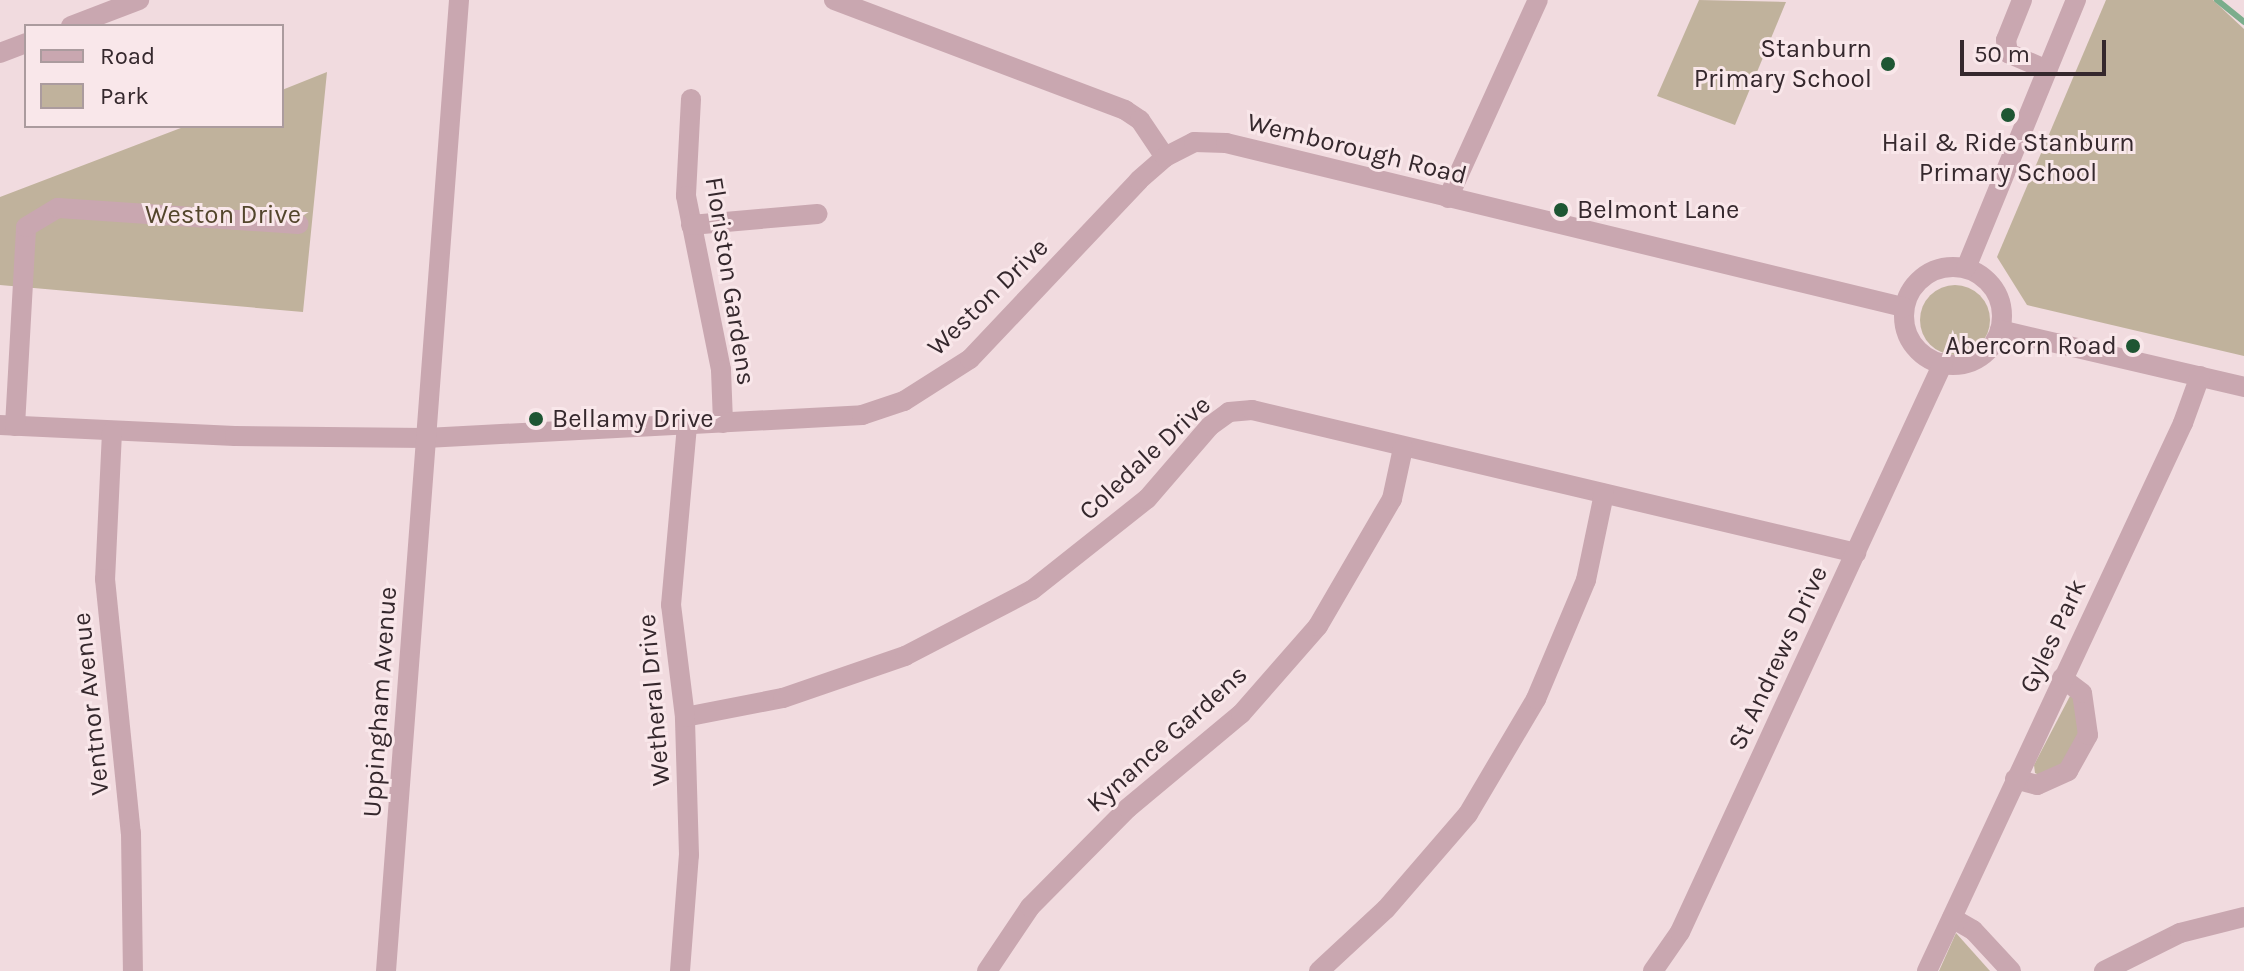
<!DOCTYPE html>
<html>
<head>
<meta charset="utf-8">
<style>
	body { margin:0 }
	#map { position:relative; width:2244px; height:971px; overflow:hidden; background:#f1dbdf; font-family:Karla,sans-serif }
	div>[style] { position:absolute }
	.green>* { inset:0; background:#c0b29c }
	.round { border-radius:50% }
	.stream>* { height:6px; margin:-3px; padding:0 3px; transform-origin:3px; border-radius:3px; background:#7bad8c }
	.minor>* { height:20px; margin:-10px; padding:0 10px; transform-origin:10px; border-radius:10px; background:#c9a7b0 }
	.minor>.ring { margin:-10px; padding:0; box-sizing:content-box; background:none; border:20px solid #c9a7b0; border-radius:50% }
	.dots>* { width:22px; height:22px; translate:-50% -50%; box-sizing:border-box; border:4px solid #f9e7ea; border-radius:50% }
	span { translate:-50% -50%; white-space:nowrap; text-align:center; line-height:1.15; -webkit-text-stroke:6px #f9e7ea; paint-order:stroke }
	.poi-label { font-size:26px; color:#35282d }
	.right { translate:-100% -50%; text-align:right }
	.left { translate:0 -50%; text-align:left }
	.street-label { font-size:26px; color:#35282d }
	.park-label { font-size:26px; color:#53462c }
	.legend { position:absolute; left:24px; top:24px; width:260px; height:104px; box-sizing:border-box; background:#f9e7ea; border:2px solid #ab9b9e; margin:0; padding:10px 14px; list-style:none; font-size:24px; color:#35282d }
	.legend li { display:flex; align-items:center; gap:16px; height:40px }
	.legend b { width:40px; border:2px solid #ab9b9e }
	.scale { position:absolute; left:1960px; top:40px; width:146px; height:36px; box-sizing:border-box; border:4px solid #35282d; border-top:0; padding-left:10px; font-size:24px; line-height:28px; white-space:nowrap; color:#35282d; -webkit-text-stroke:6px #f9e7ea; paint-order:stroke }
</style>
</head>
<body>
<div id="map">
	<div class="green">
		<i style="clip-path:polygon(1699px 0,1786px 2px,1735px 125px,1657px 96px)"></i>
		<i style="clip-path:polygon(2106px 0,2213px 0,2244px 29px,2244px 356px,2027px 305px,1997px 257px)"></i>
		<i style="clip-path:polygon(327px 72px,303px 312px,0 285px,0 197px,186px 126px,282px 126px,282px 90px)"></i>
		<i class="round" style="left:1920px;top:285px;width:70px;height:70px"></i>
		<i style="clip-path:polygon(2070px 696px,2078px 699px,2082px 731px,2069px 759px,2041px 776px,2035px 773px,2034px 765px)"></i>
		<i style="clip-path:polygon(1956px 933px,1990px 971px,1939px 971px)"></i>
	</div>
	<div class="stream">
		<i style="left:2217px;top:0;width:35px;rotate:39deg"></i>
	</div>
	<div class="minor">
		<i style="left:834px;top:0;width:311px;rotate:20.7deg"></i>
		<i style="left:1125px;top:110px;width:18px;rotate:34deg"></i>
		<i style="left:1140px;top:120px;width:45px;rotate:56deg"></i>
		<i style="left:2022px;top:0;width:43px;rotate:111.8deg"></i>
		<i style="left:2006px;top:40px;width:13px;rotate:81deg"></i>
		<i style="left:2008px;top:53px;width:43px;rotate:23.6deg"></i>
		<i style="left:71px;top:26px;width:73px;rotate:-20.9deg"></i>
		<i style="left:0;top:53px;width:28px;rotate:-21deg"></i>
		<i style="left:691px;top:99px;width:97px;rotate:93deg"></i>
		<i style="left:686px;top:196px;width:177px;rotate:78.6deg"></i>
		<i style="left:721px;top:370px;width:53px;rotate:87.8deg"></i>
		<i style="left:1448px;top:198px;width:217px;rotate:-65.6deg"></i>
		<i style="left:691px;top:225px;width:127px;rotate:-5deg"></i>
		<i class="ring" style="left:1904px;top:267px;width:78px;height:78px"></i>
		<i style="left:1966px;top:268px;width:290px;rotate:-67.7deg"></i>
		<i style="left:2000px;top:330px;width:251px;rotate:13.1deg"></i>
		<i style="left:0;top:425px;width:235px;rotate:2.7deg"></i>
		<i style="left:235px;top:436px;width:191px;rotate:0.6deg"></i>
		<i style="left:426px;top:438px;width:437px;rotate:-3deg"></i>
		<i style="left:862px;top:415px;width:44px;rotate:-18.4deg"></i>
		<i style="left:904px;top:401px;width:78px;rotate:-32.5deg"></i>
		<i style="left:970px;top:359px;width:246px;rotate:-46.6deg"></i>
		<i style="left:1139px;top:180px;width:35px;rotate:-41deg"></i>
		<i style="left:1165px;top:157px;width:33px;rotate:-27deg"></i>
		<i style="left:1194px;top:142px;width:32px;rotate:2deg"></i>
		<i style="left:1226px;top:143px;width:697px;rotate:13.62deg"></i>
		<i style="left:15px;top:426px;width:199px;rotate:-86.8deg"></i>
		<i style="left:26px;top:227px;width:37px;rotate:-31deg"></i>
		<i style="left:58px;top:208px;width:241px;rotate:3.8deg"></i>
		<i style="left:112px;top:432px;width:147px;rotate:92.7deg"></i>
		<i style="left:105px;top:579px;width:255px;rotate:84.2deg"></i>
		<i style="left:131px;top:833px;width:138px;rotate:89.2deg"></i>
		<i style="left:685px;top:717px;width:100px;rotate:-11deg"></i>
		<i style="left:783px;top:698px;width:129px;rotate:-19deg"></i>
		<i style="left:905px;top:656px;width:143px;rotate:-27.5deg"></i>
		<i style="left:1032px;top:590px;width:147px;rotate:-38.4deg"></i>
		<i style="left:1147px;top:499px;width:96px;rotate:-49.2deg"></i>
		<i style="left:1210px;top:426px;width:24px;rotate:-36deg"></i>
		<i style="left:1229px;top:412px;width:23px;rotate:-5deg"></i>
		<i style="left:1252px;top:410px;width:621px;rotate:13.32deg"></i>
		<i style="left:2015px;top:779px;width:23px;rotate:15deg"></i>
		<i style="left:2037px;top:785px;width:34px;rotate:-24deg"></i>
		<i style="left:2068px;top:771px;width:41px;rotate:-60.9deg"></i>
		<i style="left:2088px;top:735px;width:42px;rotate:-98.1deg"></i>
		<i style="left:2082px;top:693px;width:25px;rotate:-143deg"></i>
		<i style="left:1952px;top:918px;width:24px;rotate:30deg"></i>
		<i style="left:1973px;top:930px;width:56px;rotate:47.2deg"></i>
		<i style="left:386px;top:971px;width:974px;rotate:-85.7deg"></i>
		<i style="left:680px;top:971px;width:116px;rotate:-85.6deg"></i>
		<i style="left:689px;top:855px;width:138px;rotate:-91.7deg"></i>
		<i style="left:685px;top:717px;width:113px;rotate:-97.1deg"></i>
		<i style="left:671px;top:605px;width:180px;rotate:-84.9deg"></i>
		<i style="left:987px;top:971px;width:77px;rotate:-56.1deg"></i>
		<i style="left:1030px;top:907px;width:139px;rotate:-45.3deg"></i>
		<i style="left:1128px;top:808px;width:147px;rotate:-39.8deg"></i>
		<i style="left:1241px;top:714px;width:117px;rotate:-48.8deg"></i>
		<i style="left:1318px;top:626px;width:147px;rotate:-59.8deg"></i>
		<i style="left:1392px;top:499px;width:52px;rotate:-77.8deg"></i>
		<i style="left:1319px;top:971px;width:91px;rotate:-42.8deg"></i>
		<i style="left:1386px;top:909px;width:125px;rotate:-49.2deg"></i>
		<i style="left:1468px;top:814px;width:134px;rotate:-59.4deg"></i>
		<i style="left:1536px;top:699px;width:129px;rotate:-67.2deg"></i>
		<i style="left:1586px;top:580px;width:88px;rotate:-78.2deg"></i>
		<i style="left:1653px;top:971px;width:47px;rotate:-55.3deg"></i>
		<i style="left:1680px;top:932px;width:627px;rotate:-65.19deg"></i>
		<i style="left:1927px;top:971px;width:605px;rotate:-64.96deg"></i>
		<i style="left:2183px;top:423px;width:50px;rotate:-70.1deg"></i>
		<i style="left:2104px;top:971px;width:85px;rotate:-26.6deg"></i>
		<i style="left:2180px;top:933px;width:66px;rotate:-14deg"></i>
	</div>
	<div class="dots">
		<i style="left:1888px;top:64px;background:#1e5633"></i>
		<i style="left:2008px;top:115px;background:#1e5633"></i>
		<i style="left:1561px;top:210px;background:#1e5633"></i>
		<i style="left:2133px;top:346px;background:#1e5633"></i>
		<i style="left:536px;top:419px;background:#1e5633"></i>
	</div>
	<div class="poi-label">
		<span class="right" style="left:1872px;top:64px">Stanburn<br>Primary School</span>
		<span style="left:2008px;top:158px">Hail &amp; Ride Stanburn<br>Primary School</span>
		<span class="left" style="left:1577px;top:210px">Belmont Lane</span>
		<span class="right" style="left:2117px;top:346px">Abercorn Road</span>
		<span class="left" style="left:552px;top:419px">Bellamy Drive</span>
	</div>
	<div class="street-label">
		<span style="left:1357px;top:149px;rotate:14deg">Wemborough Road</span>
		<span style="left:730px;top:281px;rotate:81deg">Floriston Gardens</span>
		<span style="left:988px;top:297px;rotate:-44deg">Weston Drive</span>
		<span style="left:1145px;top:458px;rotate:-43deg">Coledale Drive</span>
		<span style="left:2053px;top:636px;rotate:-65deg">Gyles Park</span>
		<span style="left:1778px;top:658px;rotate:-65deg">St Andrews Drive</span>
		<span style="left:654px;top:700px;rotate:-95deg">Wetheral Drive</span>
		<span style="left:380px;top:702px;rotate:-86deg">Uppingham Avenue</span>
		<span style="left:91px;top:704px;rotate:-96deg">Ventnor Avenue</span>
		<span style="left:1167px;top:739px;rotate:-42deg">Kynance Gardens</span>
	</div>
	<div class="park-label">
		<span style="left:223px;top:215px">Weston Drive</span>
	</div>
	<ul class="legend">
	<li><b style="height:10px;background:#c9a7b0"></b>Road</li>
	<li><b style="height:22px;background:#c0b29c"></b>Park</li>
	</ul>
	<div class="scale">50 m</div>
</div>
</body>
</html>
